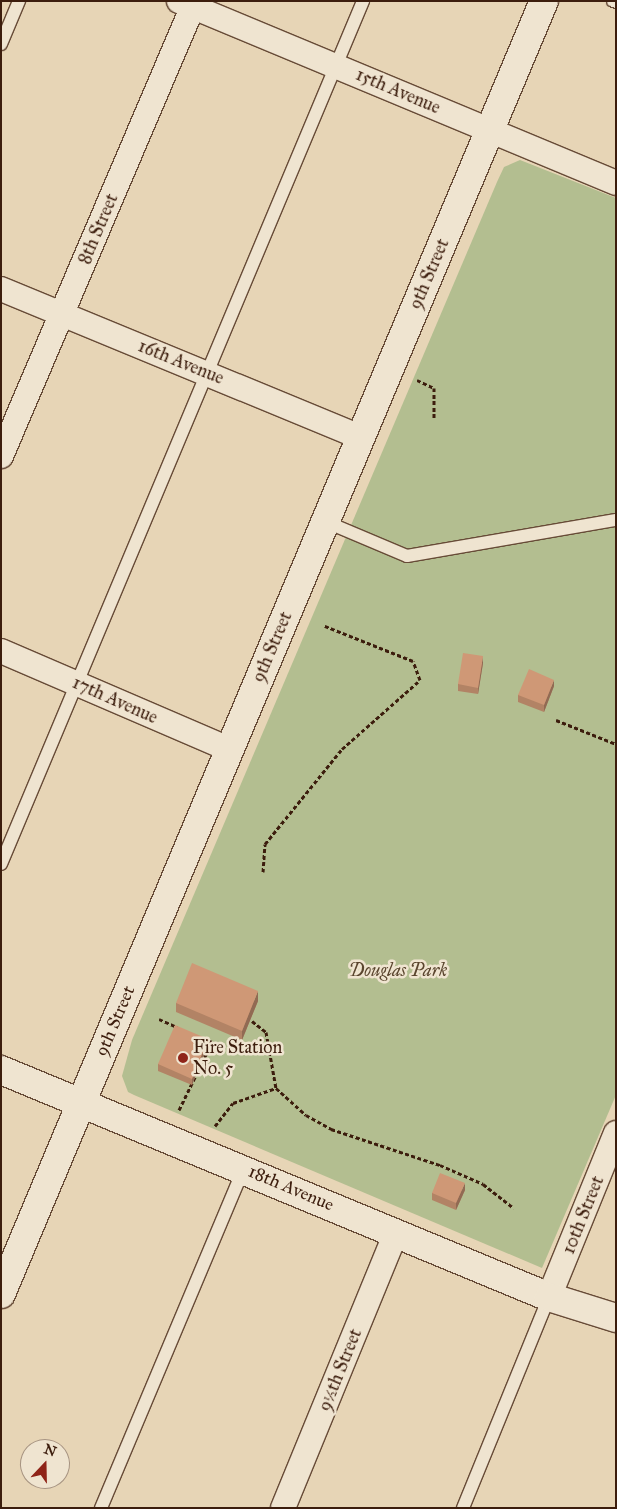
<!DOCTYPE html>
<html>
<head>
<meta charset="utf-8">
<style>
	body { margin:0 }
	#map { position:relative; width:617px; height:1509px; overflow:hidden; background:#e7d5b6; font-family:"IM FELL Great Primer",serif }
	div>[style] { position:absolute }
	.green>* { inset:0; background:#b3be90 }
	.path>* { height:3px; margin-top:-1.5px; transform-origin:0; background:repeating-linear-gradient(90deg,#3c1d0d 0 4px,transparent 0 6.5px) }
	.roads { filter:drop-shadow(1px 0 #674b37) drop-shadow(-1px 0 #674b37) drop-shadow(0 1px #674b37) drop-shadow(0 -1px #674b37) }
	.service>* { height:12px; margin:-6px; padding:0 6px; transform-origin:6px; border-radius:6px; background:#efe4d0 }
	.minor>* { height:24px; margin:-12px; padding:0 12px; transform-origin:12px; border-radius:12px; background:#efe4d0 }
	.tertiary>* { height:28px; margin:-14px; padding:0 14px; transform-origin:14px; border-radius:14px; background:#efe4d0 }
	.wall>* { inset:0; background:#b28365 }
	.shaded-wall>* { inset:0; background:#916a53 }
	.building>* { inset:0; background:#cf9876 }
	.dots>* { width:14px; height:14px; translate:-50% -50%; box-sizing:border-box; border:2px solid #efe4d0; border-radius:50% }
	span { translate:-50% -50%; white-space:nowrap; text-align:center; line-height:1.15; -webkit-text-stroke:5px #efe4d0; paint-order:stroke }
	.street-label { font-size:18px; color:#3c1d0d }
	.park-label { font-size:18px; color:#5a452e; font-style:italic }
	.poi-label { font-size:18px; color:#3c1d0d }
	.left { translate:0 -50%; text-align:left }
	.frame { position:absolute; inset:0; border:2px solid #3c1d0d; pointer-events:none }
	.north { position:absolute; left:20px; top:1439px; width:50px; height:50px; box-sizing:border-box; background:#efe4d0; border:1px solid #a79482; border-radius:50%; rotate:21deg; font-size:14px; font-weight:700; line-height:20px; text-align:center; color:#3c1d0d }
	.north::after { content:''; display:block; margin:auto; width:18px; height:22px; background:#8f2418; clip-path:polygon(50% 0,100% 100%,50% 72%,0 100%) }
</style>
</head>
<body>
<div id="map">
	<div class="green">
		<i style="clip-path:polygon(520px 160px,616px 198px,616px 1095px,542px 1268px,134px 1095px,128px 1092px,122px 1076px,132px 1040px,497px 182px,504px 167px)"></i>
	</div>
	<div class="path">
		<i style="left:417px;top:380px;width:19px;rotate:25deg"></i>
		<i style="left:434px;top:388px;width:31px;rotate:90deg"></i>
		<i style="left:556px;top:720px;width:65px;rotate:21.8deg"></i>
		<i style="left:263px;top:872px;width:28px;rotate:-86deg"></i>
		<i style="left:265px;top:844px;width:122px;rotate:-51deg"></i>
		<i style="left:342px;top:749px;width:104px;rotate:-41.5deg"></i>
		<i style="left:420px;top:680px;width:20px;rotate:-110deg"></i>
		<i style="left:413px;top:661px;width:95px;rotate:-158.3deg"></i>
		<i style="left:159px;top:1019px;width:20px;rotate:24deg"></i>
		<i style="left:252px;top:1021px;width:18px;rotate:38deg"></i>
		<i style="left:266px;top:1032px;width:57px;rotate:79.9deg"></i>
		<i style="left:179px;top:1110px;width:76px;rotate:-64.1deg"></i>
		<i style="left:212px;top:1042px;width:8px;rotate:-157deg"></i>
		<i style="left:215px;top:1126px;width:29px;rotate:-52deg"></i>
		<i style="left:233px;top:1103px;width:46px;rotate:-19.2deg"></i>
		<i style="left:276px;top:1088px;width:40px;rotate:42deg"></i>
		<i style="left:306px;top:1115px;width:29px;rotate:29deg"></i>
		<i style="left:331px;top:1129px;width:115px;rotate:18.3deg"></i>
		<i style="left:440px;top:1165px;width:47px;rotate:23.8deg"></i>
		<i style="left:483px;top:1184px;width:39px;rotate:38deg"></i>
	</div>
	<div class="roads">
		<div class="service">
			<i style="left:613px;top:1px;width:3px;rotate:18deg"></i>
			<i style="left:1px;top:44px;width:47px;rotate:-67.3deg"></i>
			<i style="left:324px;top:521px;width:90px;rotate:22.9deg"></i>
			<i style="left:407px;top:556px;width:212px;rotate:-9.8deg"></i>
			<i style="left:1px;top:864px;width:936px;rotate:-67.24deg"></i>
			<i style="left:101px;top:1508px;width:369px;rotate:-67.2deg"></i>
			<i style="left:463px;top:1508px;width:228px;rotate:-67.8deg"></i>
		</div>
		<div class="minor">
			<i style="left:179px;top:1px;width:473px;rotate:22.6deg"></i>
			<i style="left:1px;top:289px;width:388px;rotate:22.4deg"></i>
			<i style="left:1px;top:456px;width:495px;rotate:-66.9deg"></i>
			<i style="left:1px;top:651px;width:248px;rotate:23.3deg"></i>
			<i style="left:549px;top:1297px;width:177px;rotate:-67.8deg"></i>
			<i style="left:283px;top:1508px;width:298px;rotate:-67.7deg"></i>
		</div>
		<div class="tertiary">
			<i style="left:1px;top:1070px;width:593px;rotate:22.5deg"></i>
			<i style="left:549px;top:1297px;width:70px;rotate:17.4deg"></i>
			<i style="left:1px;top:1294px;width:1402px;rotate:-67.22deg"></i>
		</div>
	</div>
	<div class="wall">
		<i style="clip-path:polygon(483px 663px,478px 694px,458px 691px,458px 684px)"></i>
		<i style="clip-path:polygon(554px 686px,544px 712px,518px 702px,518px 695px)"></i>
		<i style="clip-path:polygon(258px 1001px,242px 1040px,176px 1012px,176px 1003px)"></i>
		<i style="clip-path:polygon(208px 1045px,192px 1085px,158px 1071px,158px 1064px)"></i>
		<i style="clip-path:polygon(465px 1190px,456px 1210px,432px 1200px,432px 1193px)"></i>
	</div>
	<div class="shaded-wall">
		<i style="clip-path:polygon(483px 656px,483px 663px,478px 694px,478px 688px)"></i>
		<i style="clip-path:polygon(554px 680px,554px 686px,544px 712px,544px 705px)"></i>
		<i style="clip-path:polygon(258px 991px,258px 1001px,242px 1040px,242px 1031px)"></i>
		<i style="clip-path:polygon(208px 1039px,208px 1045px,192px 1085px,192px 1079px)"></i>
		<i style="clip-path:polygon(465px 1183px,465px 1190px,456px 1210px,456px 1203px)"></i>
	</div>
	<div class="building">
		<i style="clip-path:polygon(463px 653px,483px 656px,478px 688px,458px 684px)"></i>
		<i style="clip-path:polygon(529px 669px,554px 680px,544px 705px,518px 695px)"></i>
		<i style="clip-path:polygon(192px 963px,258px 991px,242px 1031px,176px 1003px)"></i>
		<i style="clip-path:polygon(175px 1025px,208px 1039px,192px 1079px,158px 1064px)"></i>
		<i style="clip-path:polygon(440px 1173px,465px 1183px,456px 1203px,432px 1193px)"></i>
	</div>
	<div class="dots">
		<i style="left:183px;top:1058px;background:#8f2418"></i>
	</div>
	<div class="street-label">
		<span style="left:398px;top:91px;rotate:23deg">15th Avenue</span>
		<span style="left:98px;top:229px;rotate:-67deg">8th Street</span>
		<span style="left:429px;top:274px;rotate:-67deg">9th Street</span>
		<span style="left:181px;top:362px;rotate:22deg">16th Avenue</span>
		<span style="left:272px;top:647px;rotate:-67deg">9th Street</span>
		<span style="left:115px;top:700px;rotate:24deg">17th Avenue</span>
		<span style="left:115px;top:1021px;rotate:-67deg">9th Street</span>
		<span style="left:291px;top:1188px;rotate:23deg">18th Avenue</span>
		<span style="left:583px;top:1215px;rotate:-68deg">10th Street</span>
		<span style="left:340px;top:1370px;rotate:-68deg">9½th Street</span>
	</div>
	<div class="park-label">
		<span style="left:398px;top:970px">Douglas Park</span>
	</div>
	<div class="poi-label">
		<span class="left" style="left:193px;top:1058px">Fire Station<br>No. 5</span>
	</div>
	<div class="frame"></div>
	<div class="north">N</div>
</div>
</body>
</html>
